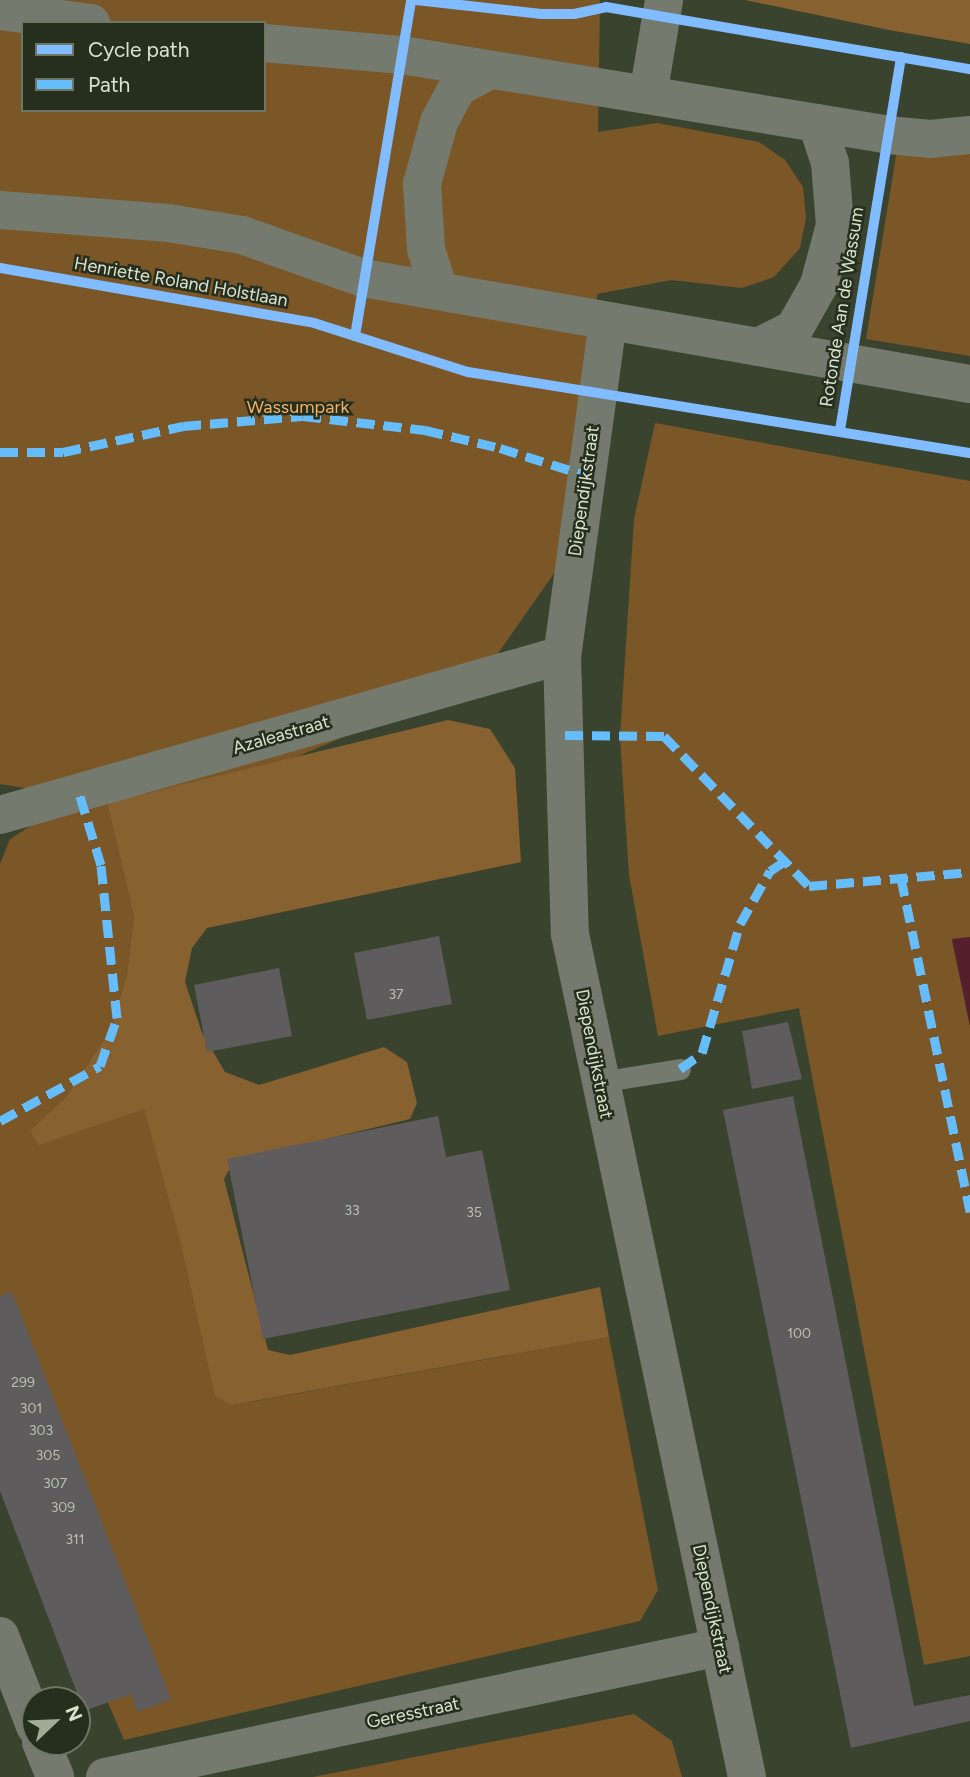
<!DOCTYPE html>
<html>
<head>
<meta charset="utf-8">
<style>
	body { margin:0 }
	#map { position:relative; width:970px; height:1777px; overflow:hidden; background:#3a432e; font-family:Figtree,sans-serif }
	div>[style] { position:absolute }
	.green>* { inset:0; background:#7b5727 }
	.forest>* { inset:0; background:#886130 }
	.water>* { inset:0; background:#561f2b }
	.building>* { inset:0; background:#5e5c5d }
	.service>* { height:21px; margin:-10.5px; padding:0 10.5px; transform-origin:10.5px; border-radius:10.5px; background:#757a6e }
	.minor>* { height:38px; margin:-19px; padding:0 19px; transform-origin:19px; border-radius:19px; background:#757a6e }
	.tertiary>* { height:38px; margin:-19px; padding:0 19px; transform-origin:19px; border-radius:19px; background:#757a6e }
	.quiet>* { height:9px; margin-top:-4.5px; transform-origin:0; background:repeating-linear-gradient(90deg,#66bdfb 0 18px,transparent 0 27px) }
	.cycleway>* { height:10px; margin:-5px; padding:0 5px; transform-origin:5px; border-radius:5px; background:#80bcff }
	span { translate:-50% -50%; white-space:nowrap; text-align:center; line-height:1.15; -webkit-text-stroke:5px #262e1e; paint-order:stroke }
	.number-label { font-size:14px; color:#bac1b2 }
	.number-label span { -webkit-text-stroke-width:0 }
	.street-label { font-size:18px; color:#d9e3ce }
	.park-label { font-size:18px; color:#f3b165 }
	.legend { position:absolute; left:21px; top:21px; width:245px; height:91px; box-sizing:border-box; background:#262e1e; border:2px solid #6e7664; margin:0; padding:9px 12px; list-style:none; font-size:21px; color:#d9e3ce }
	.legend li { display:flex; align-items:center; gap:14px; height:35px }
	.legend b { width:35px; border:2px solid #6e7664 }
	.north { position:absolute; left:21px; top:1686px; width:70px; height:70px; box-sizing:border-box; background:#262e1e; border:2px solid #6e7664; border-radius:50%; rotate:67deg; font-size:19px; font-weight:700; line-height:28px; text-align:center; color:#d9e3ce }
	.north::after { content:''; display:block; margin:auto; width:24px; height:32px; background:#a1ab96; clip-path:polygon(50% 0,100% 100%,50% 72%,0 100%) }
</style>
</head>
<body>
<div id="map">
	<div class="green">
		<i style="clip-path:polygon(evenodd,0 0,600px 0,598px 132px,657px 123px,759px 142px,785px 160px,803px 187px,806px 218px,800px 248px,774px 277px,742px 288px,671px 280px,597px 294px,595px 515px,480px 679px,169px 811px,0 784px,0 0,23px 23px,264px 23px,264px 110px,23px 110px,23px 23px)"></i>
		<i style="clip-path:polygon(970px 148px,970px 356px,866px 339px,897px 150px)"></i>
		<i style="clip-path:polygon(655px 423px,970px 481px,970px 937px,952px 940px,970px 1026px,970px 1656px,924px 1665px,799px 1008px,658px 1036px,629px 875px,620px 737px,634px 519px)"></i>
		<i style="clip-path:polygon(107px 803px,134px 917px,127px 974px,111px 1029px,66px 1097px,30px 1132px,144px 1109px,233px 1405px,609px 1337px,658px 1590px,640px 1621px,124px 1740px,0 1451px,0 864px,10px 839px,43px 818px)"></i>
		<i style="clip-path:polygon(634px 1714px,672px 1741px,682px 1777px,313px 1777px)"></i>
	</div>
	<div class="forest">
		<i style="clip-path:polygon(745px 0,970px 0,970px 44px,889px 30px)"></i>
		<i style="clip-path:polygon(448px 720px,490px 729px,515px 768px,521px 862px,207px 928px,192px 948px,185px 982px,202px 1033px,225px 1072px,259px 1085px,384px 1047px,407px 1062px,417px 1103px,410px 1119px,234px 1161px,224px 1179px,268px 1350px,290px 1355px,600px 1287px,609px 1337px,232px 1405px,215px 1396px,179px 1235px,144px 1109px,39px 1145px,30px 1131px,66px 1097px,111px 1029px,127px 974px,134px 917px,107px 803px)"></i>
	</div>
	<div class="water">
		<i style="clip-path:polygon(970px 937px,970px 1026px,952px 939px)"></i>
	</div>
	<div class="building">
		<i style="clip-path:polygon(439px 936px,452px 1004px,367px 1020px,354px 953px)"></i>
		<i style="clip-path:polygon(279px 968px,292px 1036px,207px 1052px,194px 985px)"></i>
		<i style="clip-path:polygon(788px 1022px,802px 1079px,752px 1089px,742px 1031px)"></i>
		<i style="clip-path:polygon(793px 1096px,914px 1706px,970px 1695px,970px 1721px,851px 1748px,723px 1110px)"></i>
		<i style="clip-path:polygon(438px 1116px,446px 1157px,482px 1150px,510px 1290px,263px 1339px,227px 1159px)"></i>
		<i style="clip-path:polygon(12px 1292px,171px 1699px,137px 1712px,131px 1694px,84px 1711px,0 1491px,0 1296px)"></i>
	</div>
	<div class="service">
		<i style="left:599px;top:1082px;width:82px;rotate:-9.1deg"></i>
	</div>
	<div class="minor">
		<i style="left:608px;top:321px;width:337px;rotate:97.8deg"></i>
		<i style="left:562px;top:655px;width:279px;rotate:88.4deg"></i>
		<i style="left:570px;top:934px;width:861px;rotate:78.14deg"></i>
		<i style="left:0;top:815px;width:584px;rotate:-15.89deg"></i>
		<i style="left:0;top:1636px;width:97px;rotate:68.7deg"></i>
		<i style="left:41px;top:1742px;width:38px;rotate:68deg"></i>
		<i style="left:105px;top:1777px;width:629px;rotate:-11.94deg"></i>
	</div>
	<div class="tertiary">
		<i style="left:0;top:11px;width:92px;rotate:7.5deg"></i>
		<i style="left:264px;top:43px;width:139px;rotate:5deg"></i>
		<i style="left:402px;top:55px;width:493px;rotate:9.3deg"></i>
		<i style="left:888px;top:135px;width:42px;rotate:5.4deg"></i>
		<i style="left:930px;top:139px;width:40px;rotate:-5.7deg"></i>
		<i style="left:648px;top:95px;width:96px;rotate:-80.4deg"></i>
		<i style="left:0;top:210px;width:169px;rotate:4.4deg"></i>
		<i style="left:168px;top:223px;width:75px;rotate:9.2deg"></i>
		<i style="left:242px;top:235px;width:128px;rotate:19.6deg"></i>
		<i style="left:363px;top:278px;width:616px;rotate:9.91deg"></i>
		<i style="left:439px;top:291px;width:44px;rotate:-107.2deg"></i>
		<i style="left:426px;top:249px;width:65px;rotate:-93.5deg"></i>
		<i style="left:422px;top:184px;width:64px;rotate:-74.7deg"></i>
		<i style="left:439px;top:122px;width:38px;rotate:-62deg"></i>
		<i style="left:457px;top:88px;width:38px;rotate:-29deg"></i>
		<i style="left:758px;top:347px;width:40px;rotate:-26.6deg"></i>
		<i style="left:794px;top:329px;width:51px;rotate:-60.4deg"></i>
		<i style="left:819px;top:285px;width:62px;rotate:-75.1deg"></i>
		<i style="left:835px;top:225px;width:62px;rotate:-94.6deg"></i>
		<i style="left:830px;top:163px;width:42px;rotate:-108deg"></i>
	</div>
	<div class="quiet">
		<i style="left:0;top:452px;width:63px"></i>
		<i style="left:63px;top:452px;width:123px;rotate:-12.2deg"></i>
		<i style="left:183px;top:426px;width:120px;rotate:-4.8deg"></i>
		<i style="left:303px;top:416px;width:123px;rotate:6.5deg"></i>
		<i style="left:425px;top:430px;width:77px;rotate:13.5deg"></i>
		<i style="left:500px;top:448px;width:89px;rotate:17.6deg"></i>
		<i style="left:565px;top:735px;width:99px;rotate:0.6deg"></i>
		<i style="left:664px;top:736px;width:209px;rotate:46deg"></i>
		<i style="left:809px;top:886px;width:162px;rotate:-5deg"></i>
		<i style="left:901px;top:878px;width:341px;rotate:78.3deg"></i>
		<i style="left:680px;top:1069px;width:27px;rotate:-36deg"></i>
		<i style="left:702px;top:1053px;width:134px;rotate:-73.6deg"></i>
		<i style="left:740px;top:924px;width:61px;rotate:-60.5deg"></i>
		<i style="left:770px;top:871px;width:18px;rotate:-34deg"></i>
		<i style="left:0;top:1121px;width:114px;rotate:-28.8deg"></i>
		<i style="left:100px;top:1066px;width:51px;rotate:-70.5deg"></i>
		<i style="left:117px;top:1018px;width:154px;rotate:-96deg"></i>
		<i style="left:101px;top:865px;width:75px;rotate:-107deg"></i>
	</div>
	<div class="cycleway">
		<i style="left:416px;top:0;width:126px;rotate:6.4deg"></i>
		<i style="left:541px;top:14px;width:33px"></i>
		<i style="left:574px;top:14px;width:33px;rotate:-12deg"></i>
		<i style="left:606px;top:7px;width:369px;rotate:9.7deg"></i>
		<i style="left:0;top:268px;width:319px;rotate:9.9deg"></i>
		<i style="left:314px;top:323px;width:162px;rotate:17.7deg"></i>
		<i style="left:468px;top:372px;width:508px;rotate:9.17deg"></i>
		<i style="left:355px;top:336px;width:341px;rotate:-80.5deg"></i>
		<i style="left:840px;top:430px;width:378px;rotate:-80.7deg"></i>
	</div>
	<div class="number-label">
		<span style="left:396px;top:995px">37</span>
		<span style="left:352px;top:1211px">33</span>
		<span style="left:474px;top:1213px">35</span>
		<span style="left:799px;top:1334px">100</span>
		<span style="left:23px;top:1383px">299</span>
		<span style="left:31px;top:1409px">301</span>
		<span style="left:41px;top:1431px">303</span>
		<span style="left:48px;top:1456px">305</span>
		<span style="left:55px;top:1484px">307</span>
		<span style="left:63px;top:1508px">309</span>
		<span style="left:75px;top:1540px">311</span>
	</div>
	<div class="street-label">
		<span style="left:181px;top:282px;rotate:10deg">Henriette Roland Holstlaan</span>
		<span style="left:842px;top:307px;rotate:-81deg">Rotonde Aan de Wassum</span>
		<span style="left:584px;top:491px;rotate:-82deg">Diependijkstraat</span>
		<span style="left:281px;top:735px;rotate:-16deg">Azaleastraat</span>
		<span style="left:594px;top:1054px;rotate:79deg">Diependijkstraat</span>
		<span style="left:712px;top:1609px;rotate:78deg">Diependijkstraat</span>
		<span style="left:413px;top:1713px;rotate:-12deg">Geresstraat</span>
	</div>
	<div class="park-label">
		<span style="left:298px;top:407px">Wassumpark</span>
	</div>
	<ul class="legend">
	<li><b style="height:9px;background:#80bcff"></b>Cycle path</li>
	<li><b style="height:9px;background:#66bdfb"></b>Path</li>
	</ul>
	<div class="north">N</div>
</div>
</body>
</html>
